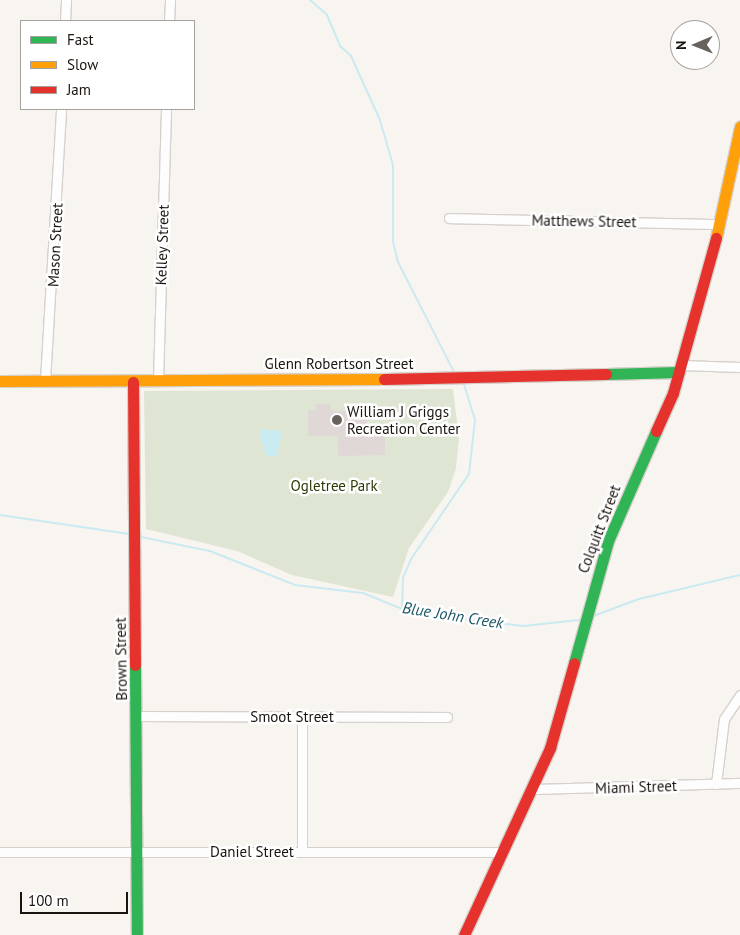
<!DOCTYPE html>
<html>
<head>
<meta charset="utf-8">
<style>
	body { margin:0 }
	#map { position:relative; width:740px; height:935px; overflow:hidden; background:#f8f4f0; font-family:"PT Sans",sans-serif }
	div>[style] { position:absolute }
	.green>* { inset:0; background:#dfe5d3 }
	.water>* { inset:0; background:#caeaf1 }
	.stream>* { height:2px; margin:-1px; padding:0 1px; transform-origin:1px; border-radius:1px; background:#caeaf1 }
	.building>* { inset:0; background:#e0d8d6 }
	.roads { filter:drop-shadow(1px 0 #d7d1cc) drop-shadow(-1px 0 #d7d1cc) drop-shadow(0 1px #d7d1cc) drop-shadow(0 -1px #d7d1cc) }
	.street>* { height:9px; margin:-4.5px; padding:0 4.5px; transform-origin:4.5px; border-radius:4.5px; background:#fefdfd }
	.fast>* { height:11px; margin:-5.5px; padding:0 5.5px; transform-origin:5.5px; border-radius:5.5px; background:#30b455 }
	.slow>* { height:11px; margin:-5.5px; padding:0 5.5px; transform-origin:5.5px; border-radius:5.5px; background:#ff9f0a }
	.jam>* { height:11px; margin:-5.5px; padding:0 5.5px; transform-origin:5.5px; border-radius:5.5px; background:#e5322d }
	.dots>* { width:14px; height:14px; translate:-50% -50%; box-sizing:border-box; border:2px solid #fff; border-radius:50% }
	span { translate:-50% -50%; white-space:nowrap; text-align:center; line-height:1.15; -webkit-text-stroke:5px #fff; paint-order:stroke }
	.street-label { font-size:15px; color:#1b130e }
	.poi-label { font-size:15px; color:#1b130e }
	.left { translate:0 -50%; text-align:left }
	.park-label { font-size:15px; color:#283c06 }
	.water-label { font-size:16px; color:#195564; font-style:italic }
	.legend { position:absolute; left:20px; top:20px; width:175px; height:90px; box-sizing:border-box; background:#fff; border:1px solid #a4a19f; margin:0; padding:6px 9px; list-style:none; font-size:15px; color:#1b130e }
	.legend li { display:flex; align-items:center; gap:10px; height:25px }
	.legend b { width:25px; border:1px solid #a4a19f }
	.north { position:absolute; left:670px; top:20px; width:50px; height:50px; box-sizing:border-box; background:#fff; border:1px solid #a4a19f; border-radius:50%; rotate:269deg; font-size:14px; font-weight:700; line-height:20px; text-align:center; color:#1b130e }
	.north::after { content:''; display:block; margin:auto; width:18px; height:22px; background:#68625d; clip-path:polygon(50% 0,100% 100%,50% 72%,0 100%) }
	.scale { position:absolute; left:20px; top:892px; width:108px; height:22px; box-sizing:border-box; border:2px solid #1b130e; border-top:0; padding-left:6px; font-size:15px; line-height:18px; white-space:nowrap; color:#1b130e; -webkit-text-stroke:4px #fff; paint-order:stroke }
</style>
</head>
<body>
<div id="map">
	<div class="green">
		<i style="clip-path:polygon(453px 389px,459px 438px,456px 468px,448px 492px,409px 548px,393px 597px,292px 575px,237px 551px,146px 529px,144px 391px)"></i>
	</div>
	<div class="water">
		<i style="clip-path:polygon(262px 429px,282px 431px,277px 456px,266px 456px,259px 433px)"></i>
	</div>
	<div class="stream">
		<i style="left:310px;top:0;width:23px;rotate:41deg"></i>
		<i style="left:327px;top:15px;width:34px;rotate:67deg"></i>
		<i style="left:340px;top:46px;width:15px;rotate:42deg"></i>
		<i style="left:351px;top:56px;width:70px;rotate:65.6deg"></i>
		<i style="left:380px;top:120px;width:47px;rotate:73.9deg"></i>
		<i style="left:393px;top:165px;width:76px;rotate:90deg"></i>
		<i style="left:393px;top:241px;width:22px;rotate:77deg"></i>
		<i style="left:398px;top:262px;width:123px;rotate:63deg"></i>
		<i style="left:0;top:515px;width:129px;rotate:8.4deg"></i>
		<i style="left:141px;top:537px;width:70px;rotate:11.5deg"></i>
		<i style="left:210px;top:551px;width:92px;rotate:21.8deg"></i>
		<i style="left:295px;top:585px;width:68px;rotate:6.7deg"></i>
		<i style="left:363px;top:593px;width:42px;rotate:22.3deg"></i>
		<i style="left:402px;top:609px;width:36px;rotate:11deg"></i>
		<i style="left:437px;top:616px;width:87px;rotate:6.6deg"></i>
		<i style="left:523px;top:626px;width:57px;rotate:-6deg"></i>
		<i style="left:402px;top:609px;width:31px;rotate:-88deg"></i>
		<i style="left:403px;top:578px;width:21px;rotate:-67deg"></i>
		<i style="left:411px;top:559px;width:103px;rotate:-55.7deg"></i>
		<i style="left:469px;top:474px;width:54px;rotate:-83.7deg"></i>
		<i style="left:475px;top:420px;width:39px;rotate:-107deg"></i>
		<i style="left:591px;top:617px;width:51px;rotate:-20.6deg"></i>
		<i style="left:639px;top:599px;width:104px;rotate:-13.4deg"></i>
	</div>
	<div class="building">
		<i style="clip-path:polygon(316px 404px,331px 404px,331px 411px,367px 411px,367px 430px,385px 430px,385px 455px,338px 456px,338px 436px,308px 436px,308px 410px,315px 410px)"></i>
	</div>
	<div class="roads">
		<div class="street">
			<i style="left:65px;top:21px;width:21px;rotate:-87deg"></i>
			<i style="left:169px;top:21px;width:21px;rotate:-87deg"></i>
			<i style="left:449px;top:218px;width:270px;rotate:1.3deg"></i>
			<i style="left:681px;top:365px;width:59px;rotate:1.9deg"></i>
			<i style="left:45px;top:380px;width:271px;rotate:-86.6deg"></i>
			<i style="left:158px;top:380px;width:271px;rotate:-88.3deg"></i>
			<i style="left:137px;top:716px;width:310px;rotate:0.2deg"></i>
			<i style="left:716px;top:784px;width:65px;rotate:-83deg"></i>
			<i style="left:724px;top:719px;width:29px;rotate:-56deg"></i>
			<i style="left:532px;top:789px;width:208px;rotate:-1.7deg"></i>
			<i style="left:0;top:852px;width:503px"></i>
			<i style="left:302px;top:852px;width:135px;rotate:-90deg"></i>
		</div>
		<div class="fast">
			<i style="left:606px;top:374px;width:73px;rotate:-1.6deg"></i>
			<i style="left:574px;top:663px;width:127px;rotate:-74.4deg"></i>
			<i style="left:608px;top:541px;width:120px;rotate:-66.4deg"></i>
			<i style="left:135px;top:665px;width:270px;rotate:89.6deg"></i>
		</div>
		<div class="slow">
			<i style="left:716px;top:238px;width:114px;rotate:-77.8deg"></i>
			<i style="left:0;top:381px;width:384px;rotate:-0.3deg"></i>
		</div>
		<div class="jam">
			<i style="left:384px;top:379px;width:222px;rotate:-1.3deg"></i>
			<i style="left:133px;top:382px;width:283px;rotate:89.6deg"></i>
			<i style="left:656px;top:431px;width:42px;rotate:-65.9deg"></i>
			<i style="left:673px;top:393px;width:161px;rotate:-74.5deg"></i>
			<i style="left:464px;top:935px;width:206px;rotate:-65.3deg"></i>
			<i style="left:550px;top:748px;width:88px;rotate:-74.2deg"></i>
		</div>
	</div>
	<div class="dots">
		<i style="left:337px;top:420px;background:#68625d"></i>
	</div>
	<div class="street-label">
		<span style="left:584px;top:221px;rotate:1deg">Matthews Street</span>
		<span style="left:55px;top:245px;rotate:-87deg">Mason Street</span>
		<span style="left:162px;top:245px;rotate:-88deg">Kelley Street</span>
		<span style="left:339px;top:364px">Glenn Robertson Street</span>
		<span style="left:599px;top:529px;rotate:-69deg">Colquitt Street</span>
		<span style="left:121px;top:659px;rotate:-91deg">Brown Street</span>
		<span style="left:292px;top:717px">Smoot Street</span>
		<span style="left:636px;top:787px;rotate:-2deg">Miami Street</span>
		<span style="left:252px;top:852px">Daniel Street</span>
	</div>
	<div class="poi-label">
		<span class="left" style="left:347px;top:420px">William J Griggs<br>Recreation Center</span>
	</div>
	<div class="park-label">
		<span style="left:334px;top:486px">Ogletree Park</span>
	</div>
	<div class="water-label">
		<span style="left:453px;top:615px;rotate:9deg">Blue John Creek</span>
	</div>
	<ul class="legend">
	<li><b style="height:6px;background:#30b455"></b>Fast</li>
	<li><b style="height:6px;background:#ff9f0a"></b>Slow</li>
	<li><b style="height:6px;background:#e5322d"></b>Jam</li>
	</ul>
	<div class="north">N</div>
	<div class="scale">100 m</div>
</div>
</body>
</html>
